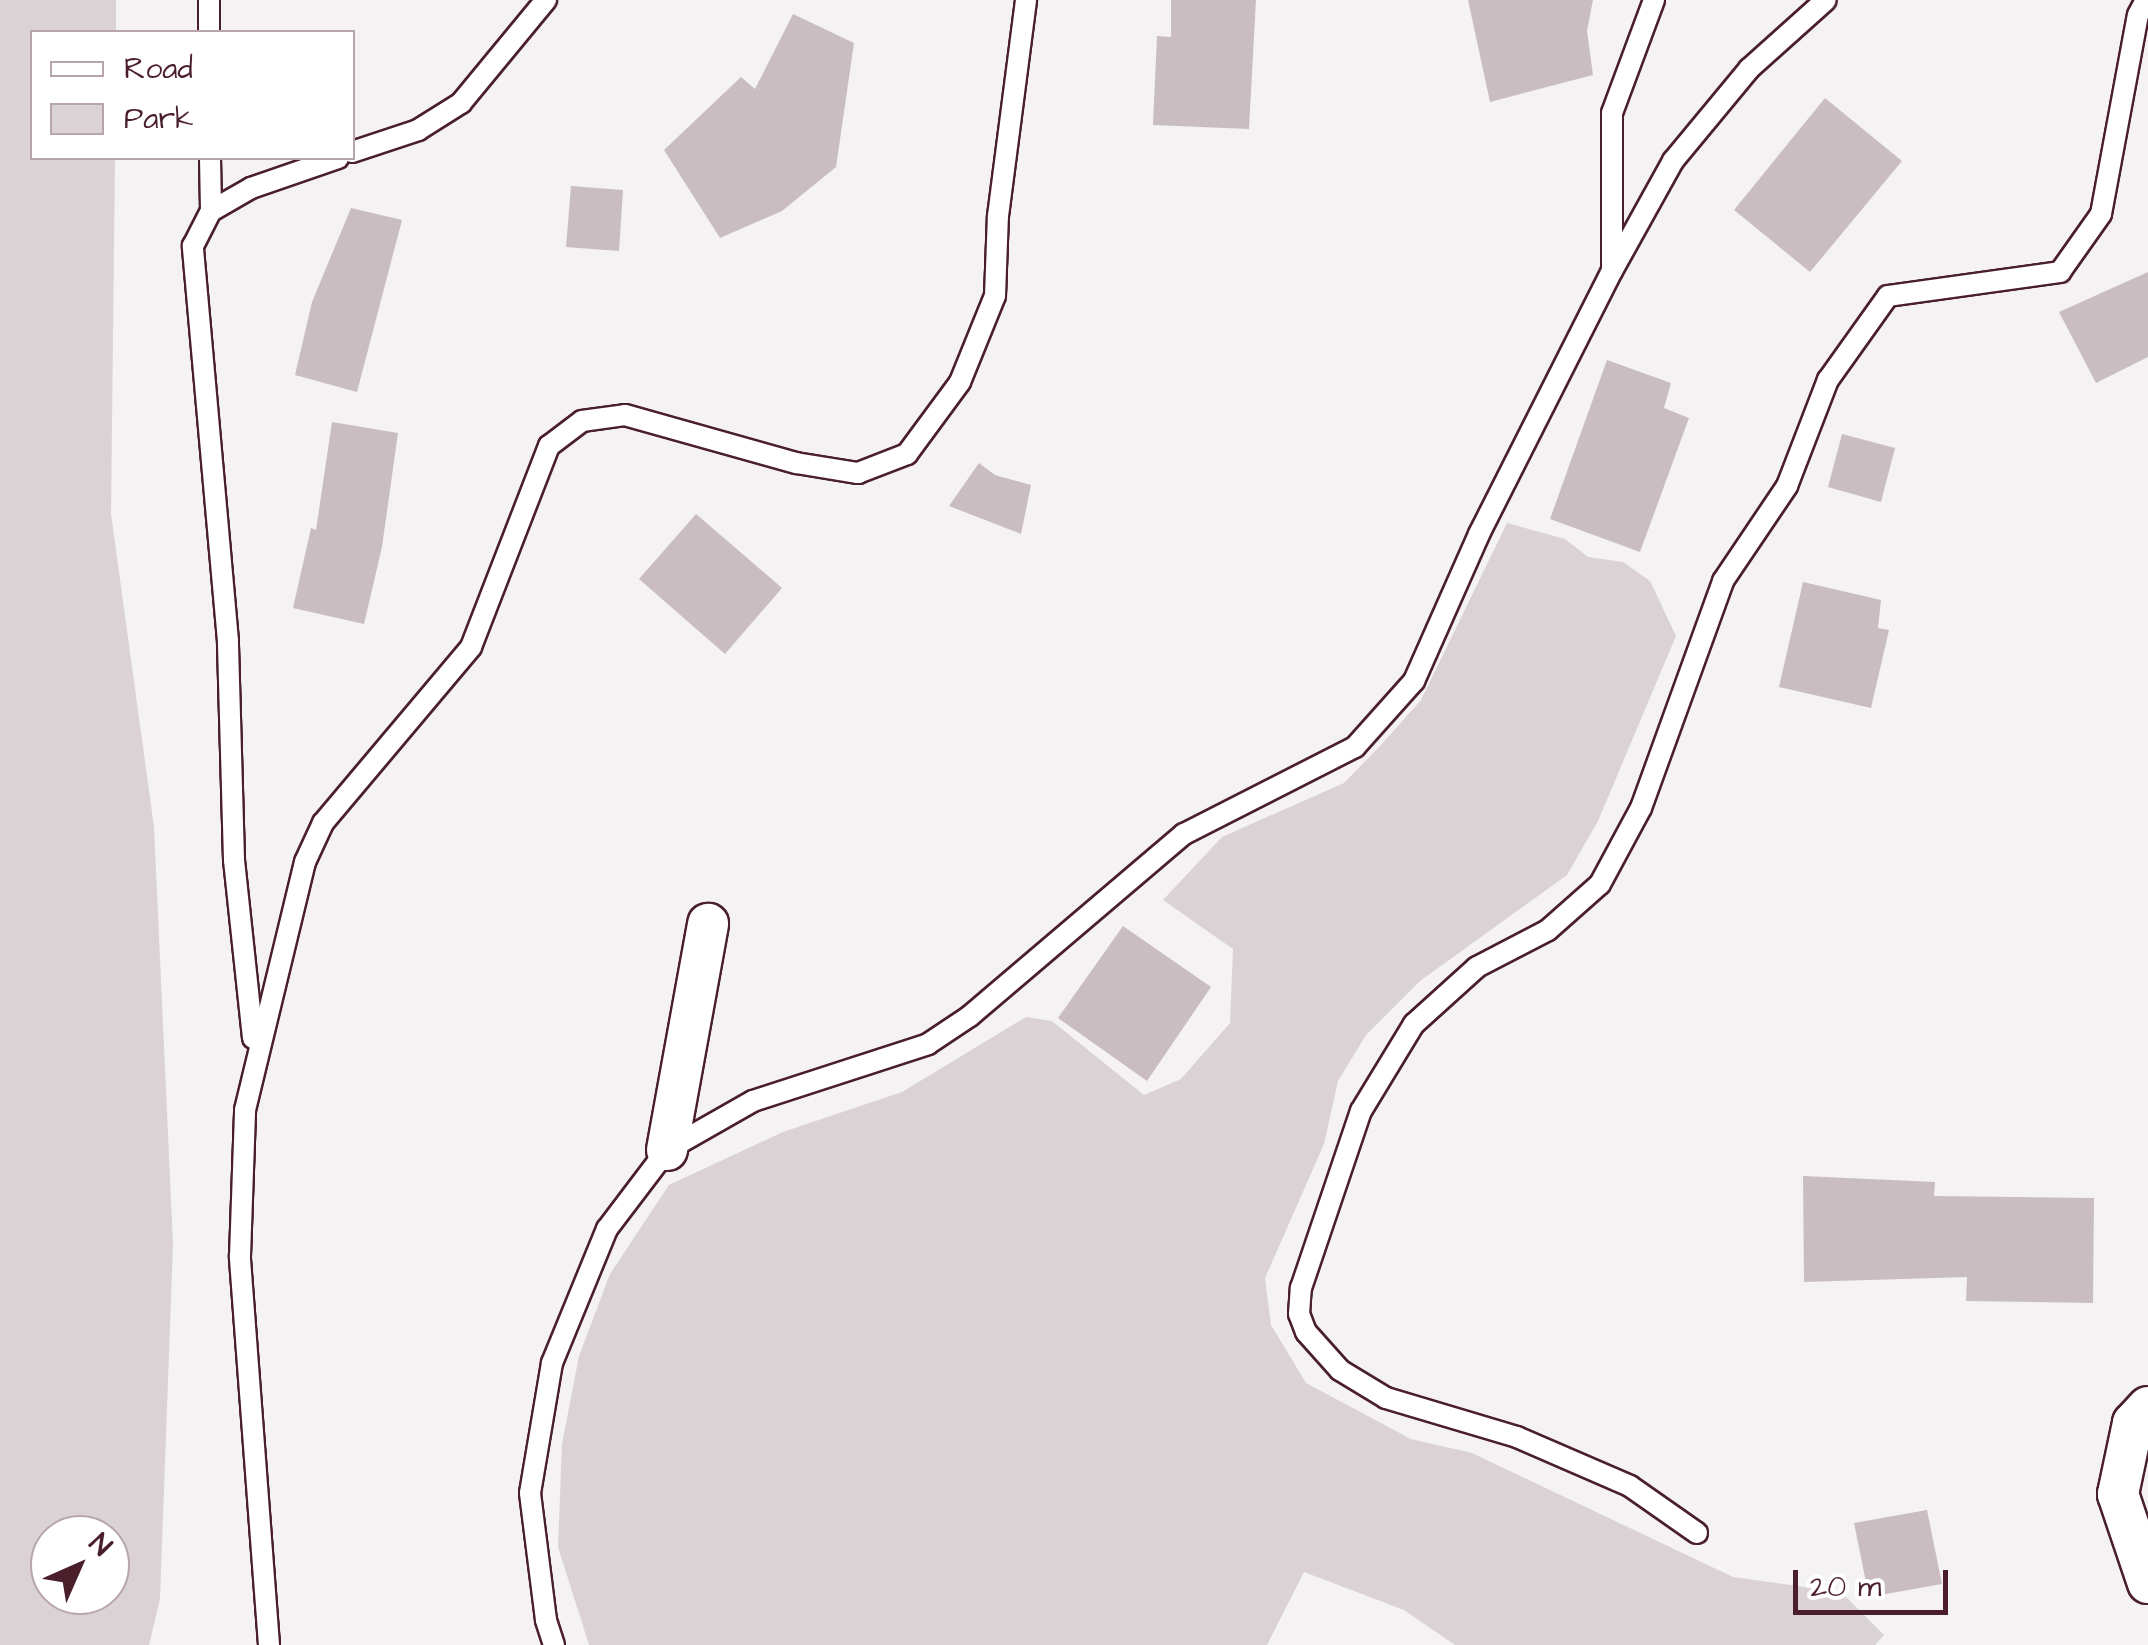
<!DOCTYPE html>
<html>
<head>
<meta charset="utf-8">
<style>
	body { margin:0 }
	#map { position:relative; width:2148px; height:1645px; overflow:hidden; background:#f4f2f2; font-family:"Architects Daughter",sans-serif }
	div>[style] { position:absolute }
	.green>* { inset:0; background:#dbd2d5 }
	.building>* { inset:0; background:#cabdc1 }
	.roads { filter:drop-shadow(2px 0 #4a1f2b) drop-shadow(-2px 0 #4a1f2b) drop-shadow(0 2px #4a1f2b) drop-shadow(0 -2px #4a1f2b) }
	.lane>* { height:20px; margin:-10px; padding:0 10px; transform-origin:10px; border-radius:10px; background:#fff }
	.street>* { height:40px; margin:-20px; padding:0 20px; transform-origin:20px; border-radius:20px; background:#fff }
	span { translate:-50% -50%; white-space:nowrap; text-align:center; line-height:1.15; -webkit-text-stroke:9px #fff; paint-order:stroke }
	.legend { position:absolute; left:30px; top:30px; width:325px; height:130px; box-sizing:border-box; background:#fff; border:2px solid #b7a5aa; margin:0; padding:12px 18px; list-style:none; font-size:30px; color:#4a1f2b }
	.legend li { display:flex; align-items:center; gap:20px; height:50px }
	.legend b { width:50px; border:2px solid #b7a5aa }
	.north { position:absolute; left:30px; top:1515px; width:100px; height:100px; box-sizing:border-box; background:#fff; border:2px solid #b7a5aa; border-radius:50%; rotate:45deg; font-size:28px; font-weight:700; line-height:40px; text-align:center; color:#4a1f2b }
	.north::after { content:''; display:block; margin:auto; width:35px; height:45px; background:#4a1f2b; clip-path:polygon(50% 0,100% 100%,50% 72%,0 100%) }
	.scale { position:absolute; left:1793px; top:1570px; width:155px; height:45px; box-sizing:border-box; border:5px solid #4a1f2b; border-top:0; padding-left:12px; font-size:30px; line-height:35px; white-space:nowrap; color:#4a1f2b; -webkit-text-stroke:8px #fff; paint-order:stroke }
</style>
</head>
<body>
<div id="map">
	<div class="green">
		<i style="clip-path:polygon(evenodd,0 0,116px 0,116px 32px,32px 32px,32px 158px,115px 158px,111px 514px,154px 827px,173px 1244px,160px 1599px,149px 1645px,0 1645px,0 0,50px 1535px,110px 1535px,110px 1595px,50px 1595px,50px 1535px)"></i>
		<i style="clip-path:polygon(1507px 523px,1565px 539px,1588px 557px,1623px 562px,1650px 581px,1676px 636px,1598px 821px,1567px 875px,1420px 981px,1366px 1035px,1338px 1081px,1324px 1144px,1265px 1278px,1271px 1325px,1306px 1383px,1411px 1439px,1472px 1453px,1733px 1577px,1841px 1592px,1884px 1635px,1875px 1645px,1455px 1645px,1404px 1610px,1304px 1572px,1267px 1645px,589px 1645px,558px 1547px,562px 1444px,579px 1356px,610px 1274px,669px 1185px,783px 1132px,902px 1092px,1026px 1017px,1052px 1021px,1144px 1095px,1181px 1079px,1230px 1023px,1233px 949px,1163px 900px,1222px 837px,1344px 783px,1381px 745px,1421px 700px)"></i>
	</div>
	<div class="building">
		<i style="clip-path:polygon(1171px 0,1256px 0,1249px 129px,1153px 125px,1157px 36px,1171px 37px)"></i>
		<i style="clip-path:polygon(1468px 0,1593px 0,1587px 31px,1593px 75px,1490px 102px)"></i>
		<i style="clip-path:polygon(793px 14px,854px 43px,836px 167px,782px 211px,720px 238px,664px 150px,741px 77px,755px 89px)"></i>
		<i style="clip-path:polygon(1825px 98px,1902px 161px,1810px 272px,1734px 210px)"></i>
		<i style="clip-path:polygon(571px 186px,623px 190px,619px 251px,566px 247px)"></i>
		<i style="clip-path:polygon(351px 208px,402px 220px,357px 392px,295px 375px,312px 302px)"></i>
		<i style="clip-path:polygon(2148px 272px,2148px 357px,2096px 383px,2059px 312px)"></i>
		<i style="clip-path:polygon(1607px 360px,1671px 383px,1664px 408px,1689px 418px,1640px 552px,1550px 519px)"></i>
		<i style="clip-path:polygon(332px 422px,398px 433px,382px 547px,364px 624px,293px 608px,311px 528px,316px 530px)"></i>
		<i style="clip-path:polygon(1842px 434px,1895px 448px,1881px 502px,1828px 487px)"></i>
		<i style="clip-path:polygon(979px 463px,995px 475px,1031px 485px,1021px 534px,949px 506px)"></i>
		<i style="clip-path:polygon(696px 514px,782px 588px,725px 654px,639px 579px)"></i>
		<i style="clip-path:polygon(1803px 582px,1881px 600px,1878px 628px,1889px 630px,1871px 708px,1779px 687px)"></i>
		<i style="clip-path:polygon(1123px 926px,1211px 987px,1147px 1081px,1058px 1018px)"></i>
		<i style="clip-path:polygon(1803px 1176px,1935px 1182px,1934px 1196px,2094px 1198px,2093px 1303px,1966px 1301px,1967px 1277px,1804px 1282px)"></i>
		<i style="clip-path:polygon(1927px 1510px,1942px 1584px,1869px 1597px,1854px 1523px)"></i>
	</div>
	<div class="roads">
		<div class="lane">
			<i style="left:209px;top:0;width:32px;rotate:90deg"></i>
			<i style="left:352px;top:152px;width:70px;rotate:-18.4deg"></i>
			<i style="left:418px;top:130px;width:51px;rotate:-32.1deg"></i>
			<i style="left:461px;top:103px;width:134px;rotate:-50.5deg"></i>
			<i style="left:210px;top:158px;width:53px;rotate:88.9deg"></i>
			<i style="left:1612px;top:269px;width:156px;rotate:-90deg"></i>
			<i style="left:1612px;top:113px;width:121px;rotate:-69.6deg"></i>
			<i style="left:253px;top:1038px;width:179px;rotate:-96.1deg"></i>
			<i style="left:234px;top:860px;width:219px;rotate:-91.6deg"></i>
			<i style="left:228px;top:641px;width:397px;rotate:-95.1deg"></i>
			<i style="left:193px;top:246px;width:39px;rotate:-63deg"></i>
			<i style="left:211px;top:211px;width:46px;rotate:-29.9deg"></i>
			<i style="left:251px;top:188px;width:92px;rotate:-19deg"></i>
			<i style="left:1697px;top:1533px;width:82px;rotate:-145deg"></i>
			<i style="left:1630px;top:1486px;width:123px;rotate:-156.6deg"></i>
			<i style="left:1517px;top:1437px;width:137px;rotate:-163.4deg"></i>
			<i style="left:1386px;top:1398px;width:54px;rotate:-148.7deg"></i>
			<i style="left:1340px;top:1370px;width:51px;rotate:-131.8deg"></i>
			<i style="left:1306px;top:1332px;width:19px;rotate:-111deg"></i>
			<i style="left:1299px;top:1314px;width:26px;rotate:-86deg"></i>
			<i style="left:1301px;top:1288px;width:187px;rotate:-71.3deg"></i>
			<i style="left:1361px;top:1111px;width:102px;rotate:-58.7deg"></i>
			<i style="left:1414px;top:1024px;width:85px;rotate:-42.1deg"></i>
			<i style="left:1477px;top:967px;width:80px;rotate:-27.5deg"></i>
			<i style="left:1548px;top:930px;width:69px;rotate:-41.5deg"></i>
			<i style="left:1600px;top:884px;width:86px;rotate:-61.7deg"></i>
			<i style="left:1641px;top:808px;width:241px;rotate:-70.1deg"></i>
			<i style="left:1723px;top:581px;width:115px;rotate:-56deg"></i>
			<i style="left:1787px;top:486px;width:114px;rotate:-68.9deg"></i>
			<i style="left:1828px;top:380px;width:103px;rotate:-54.5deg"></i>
			<i style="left:1888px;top:296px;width:174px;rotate:-7.9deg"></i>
			<i style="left:2060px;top:272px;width:71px;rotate:-54.7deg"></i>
			<i style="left:2101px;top:214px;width:202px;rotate:-79.5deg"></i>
			<i style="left:2138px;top:15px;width:17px;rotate:-62deg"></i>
			<i style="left:269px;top:1645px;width:390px;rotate:-94.3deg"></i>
			<i style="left:240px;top:1256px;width:146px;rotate:-88deg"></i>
			<i style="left:245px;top:1110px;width:255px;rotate:-76.4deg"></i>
			<i style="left:305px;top:862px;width:43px;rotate:-65.2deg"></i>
			<i style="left:323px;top:823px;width:230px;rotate:-49.9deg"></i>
			<i style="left:471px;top:647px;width:216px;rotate:-68.8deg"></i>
			<i style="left:549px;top:446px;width:41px;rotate:-37.1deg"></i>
			<i style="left:582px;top:421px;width:43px;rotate:-7.9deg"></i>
			<i style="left:625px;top:415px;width:178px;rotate:15.7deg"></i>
			<i style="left:796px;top:463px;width:63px;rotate:9.2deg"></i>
			<i style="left:858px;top:473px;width:53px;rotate:-21.2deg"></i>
			<i style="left:907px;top:454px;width:89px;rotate:-53.6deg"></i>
			<i style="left:960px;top:382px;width:93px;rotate:-67.9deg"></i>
			<i style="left:995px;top:296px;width:80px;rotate:-87.9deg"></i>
			<i style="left:998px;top:216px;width:218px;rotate:-82.6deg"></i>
			<i style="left:554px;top:1645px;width:26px;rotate:-108deg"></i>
			<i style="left:546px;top:1620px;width:128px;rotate:-97.2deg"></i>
			<i style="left:530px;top:1493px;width:132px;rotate:-80.4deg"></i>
			<i style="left:552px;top:1363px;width:145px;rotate:-67.7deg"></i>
			<i style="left:607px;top:1229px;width:99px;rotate:-52.8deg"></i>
			<i style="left:667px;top:1150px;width:99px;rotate:-29.7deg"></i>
			<i style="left:753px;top:1101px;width:184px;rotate:-18deg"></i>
			<i style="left:928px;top:1044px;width:50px;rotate:-33.7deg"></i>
			<i style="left:970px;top:1016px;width:281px;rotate:-40.4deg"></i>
			<i style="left:1184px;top:834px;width:192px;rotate:-27deg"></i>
			<i style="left:1355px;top:747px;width:89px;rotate:-48.2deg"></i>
			<i style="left:1414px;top:681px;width:161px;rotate:-66.1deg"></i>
			<i style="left:1479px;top:534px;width:295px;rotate:-63.2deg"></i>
			<i style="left:1612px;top:271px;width:126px;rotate:-61deg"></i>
			<i style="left:1673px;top:161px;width:119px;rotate:-50.4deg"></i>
			<i style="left:1749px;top:69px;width:103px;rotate:-41.9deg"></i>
		</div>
		<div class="street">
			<i style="left:667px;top:1150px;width:230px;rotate:-79.7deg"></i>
			<i style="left:2148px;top:1407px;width:22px;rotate:133deg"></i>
			<i style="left:2133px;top:1423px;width:73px;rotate:101.9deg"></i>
			<i style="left:2118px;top:1494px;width:94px;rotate:71.4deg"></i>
		</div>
	</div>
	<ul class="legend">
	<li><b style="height:12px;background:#fff"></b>Road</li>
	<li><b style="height:28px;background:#dbd2d5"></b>Park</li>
	</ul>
	<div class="north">N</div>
	<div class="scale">20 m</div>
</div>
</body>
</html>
